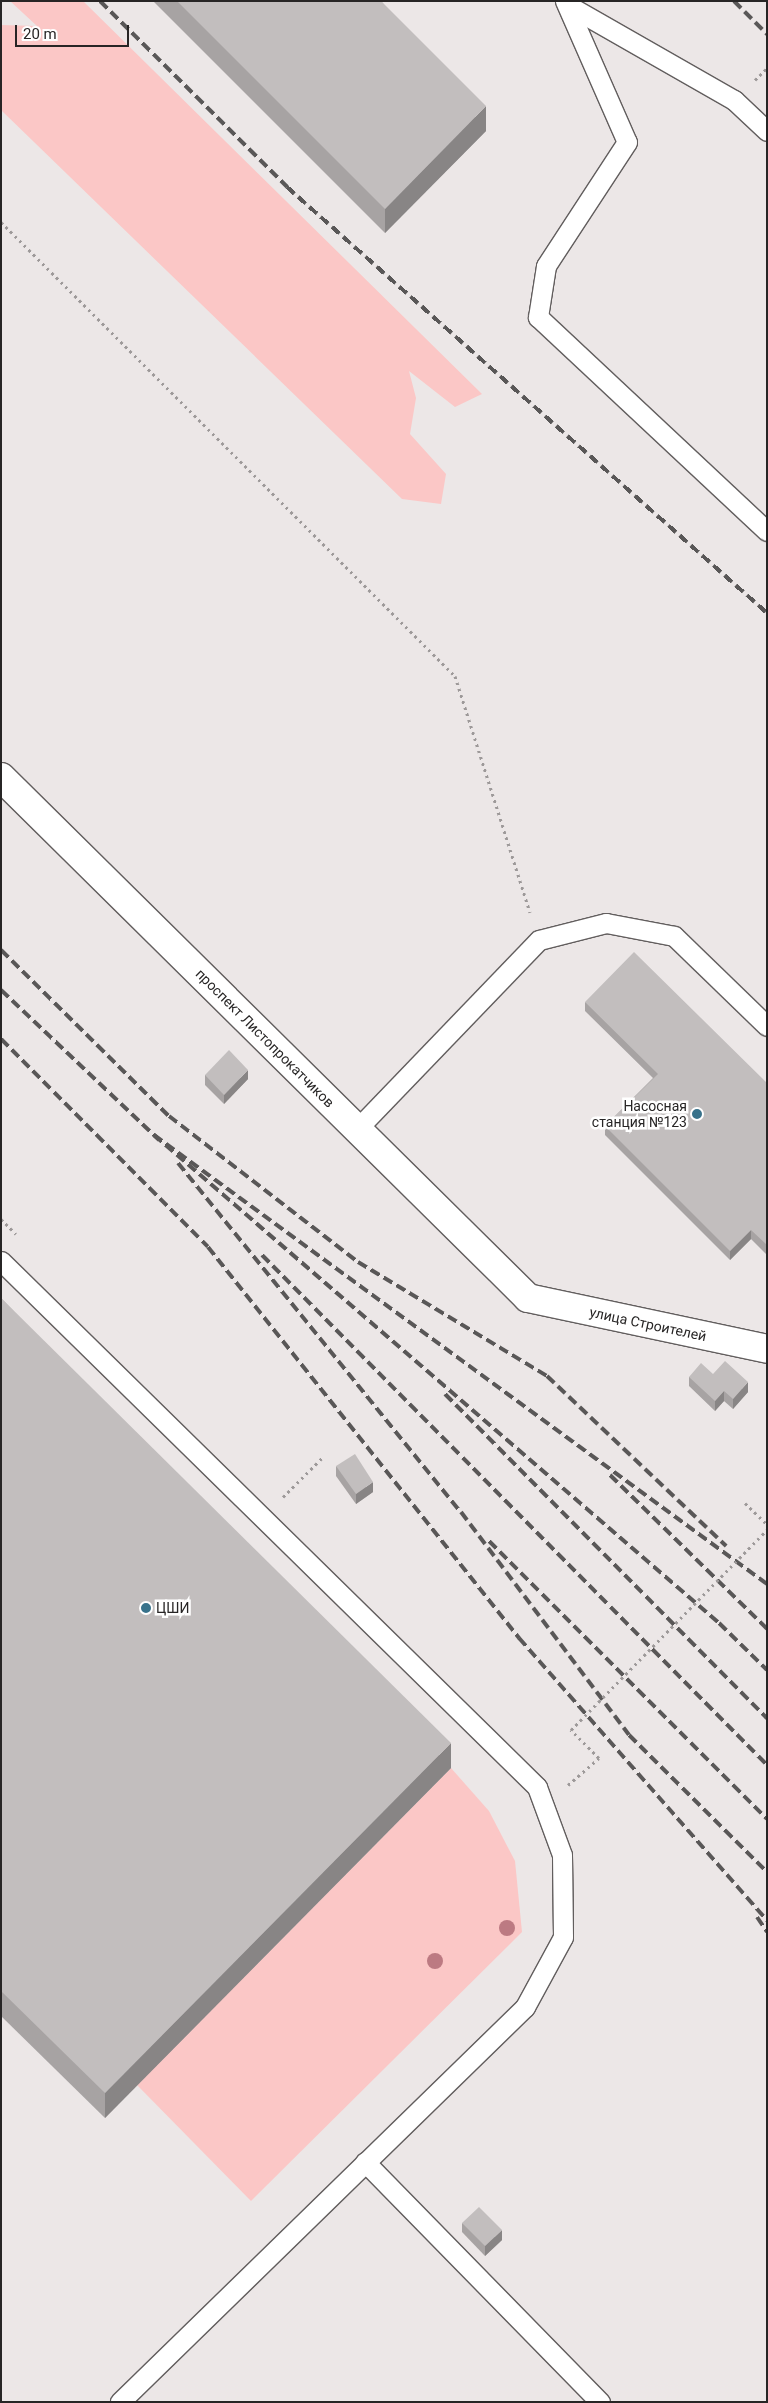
<!DOCTYPE html>
<html>
<head>
<meta charset="utf-8">
<style>
	body { margin:0 }
	#map { position:relative; width:768px; height:2403px; overflow:hidden; background:#ece7e7; font-family:Roboto,sans-serif }
	div>[style] { position:absolute }
	.green>* { inset:0; background:#fbc7c6 }
	.path>* { height:3px; margin-top:-1.5px; transform-origin:0; background:repeating-linear-gradient(90deg,#9d9999 0 2.5px,transparent 0 6.5px) }
	.roads { filter:drop-shadow(1px 0 #625e5e) drop-shadow(-1px 0 #625e5e) drop-shadow(0 1px #625e5e) drop-shadow(0 -1px #625e5e) }
	.service>* { height:19px; margin:-9.5px; padding:0 9.5px; transform-origin:9.5px; border-radius:9.5px; background:#fff }
	.minor>* { height:28px; margin:-14px; padding:0 14px; transform-origin:14px; border-radius:14px; background:#fff }
	.rail>* { height:4px; margin-top:-2px; transform-origin:0; background:repeating-linear-gradient(90deg,#595757 0 10px,transparent 0 15px) }
	.path-bridge>* { height:3px; margin-top:-1.5px; transform-origin:0; background:repeating-linear-gradient(90deg,#9d9999 0 2.5px,transparent 0 6.5px) }
	.trees>* { width:16px; height:16px; margin:-8px; border-radius:50%; background:#bc7a82 }
	.wall>* { inset:0; background:#a7a3a3 }
	.shaded-wall>* { inset:0; background:#888585 }
	.building>* { inset:0; background:#c2bebe }
	.dots>* { width:14px; height:14px; translate:-50% -50%; box-sizing:border-box; border:2px solid #fff; border-radius:50% }
	span { translate:-50% -50%; white-space:nowrap; text-align:center; line-height:1.15; -webkit-text-stroke:5px #fff; paint-order:stroke }
	.street-label { font-size:14px; color:#272525 }
	.poi-label { font-size:14px; color:#272525 }
	.right { translate:-100% -50%; text-align:right }
	.left { translate:0 -50%; text-align:left }
	.frame { position:absolute; inset:0; border:2px solid #272525; pointer-events:none }
	.scale { position:absolute; left:15px; top:25px; width:114px; height:22px; box-sizing:border-box; border:2px solid #272525; border-top:0; padding-left:6px; font-size:15px; line-height:18px; white-space:nowrap; color:#272525; -webkit-text-stroke:4px #fff; paint-order:stroke }
</style>
</head>
<body>
<div id="map">
	<div class="green">
		<i style="clip-path:polygon(10px 1px,83px 1px,482px 394px,455px 407px,409px 371px,416px 398px,410px 434px,446px 474px,441px 504px,402px 499px,1px 110px,1px 25px,37px 26px)"></i>
		<i style="clip-path:polygon(451px 1768px,489px 1811px,515px 1861px,522px 1932px,251px 2201px,137px 2085px)"></i>
	</div>
	<div class="path">
		<i style="left:755px;top:80px;width:17px;rotate:-45deg"></i>
		<i style="left:1px;top:222px;width:642px;rotate:45deg"></i>
		<i style="left:455px;top:676px;width:248px;rotate:72.4deg"></i>
		<i style="left:1px;top:1219px;width:21px;rotate:45deg"></i>
		<i style="left:283px;top:1497px;width:55px;rotate:-45deg"></i>
		<i style="left:745px;top:1503px;width:30px;rotate:44deg"></i>
		<i style="left:568px;top:1785px;width:41px;rotate:-41.1deg"></i>
		<i style="left:599px;top:1758px;width:40px;rotate:-135deg"></i>
	</div>
	<div class="roads">
		<div class="service">
			<i style="left:565px;top:1px;width:154px;rotate:66.3deg"></i>
			<i style="left:627px;top:142px;width:148px;rotate:123.2deg"></i>
			<i style="left:546px;top:266px;width:52px;rotate:98.9deg"></i>
			<i style="left:538px;top:317px;width:313px;rotate:43.1deg"></i>
			<i style="left:571px;top:7px;width:188px;rotate:29.7deg"></i>
			<i style="left:734px;top:100px;width:45px;rotate:43.2deg"></i>
			<i style="left:357px;top:1129px;width:262px;rotate:-46.1deg"></i>
			<i style="left:539px;top:940px;width:69px;rotate:-14.2deg"></i>
			<i style="left:606px;top:923px;width:69px;rotate:10.8deg"></i>
			<i style="left:674px;top:936px;width:129px;rotate:44.1deg"></i>
			<i style="left:1px;top:1261px;width:751px;rotate:44.46deg"></i>
			<i style="left:537px;top:1787px;width:72px;rotate:69.8deg"></i>
			<i style="left:562px;top:1855px;width:82px;rotate:89.3deg"></i>
			<i style="left:563px;top:1937px;width:80px;rotate:118.5deg"></i>
			<i style="left:525px;top:2007px;width:566px;rotate:135.72deg"></i>
			<i style="left:365px;top:2162px;width:336px;rotate:45.6deg"></i>
		</div>
		<div class="minor">
			<i style="left:1px;top:777px;width:741px;rotate:44.67deg"></i>
			<i style="left:528px;top:1298px;width:244px;rotate:12deg"></i>
		</div>
	</div>
	<div class="rail">
		<i style="left:100px;top:1px;width:264px;rotate:44.8deg"></i>
		<i style="left:287px;top:187px;width:642px;rotate:41.59deg"></i>
		<i style="left:734px;top:1px;width:47px;rotate:45deg"></i>
		<i style="left:1px;top:950px;width:236px;rotate:44.7deg"></i>
		<i style="left:169px;top:1116px;width:239px;rotate:37.7deg"></i>
		<i style="left:358px;top:1262px;width:221px;rotate:31.1deg"></i>
		<i style="left:547px;top:1376px;width:247px;rotate:43.5deg"></i>
		<i style="left:1px;top:990px;width:218px;rotate:43.5deg"></i>
		<i style="left:1px;top:1039px;width:293px;rotate:45.1deg"></i>
		<i style="left:208px;top:1247px;width:500px;rotate:51.5deg"></i>
		<i style="left:519px;top:1638px;width:376px;rotate:48.7deg"></i>
		<i style="left:178px;top:1163px;width:449px;rotate:51deg"></i>
		<i style="left:461px;top:1512px;width:279px;rotate:53deg"></i>
		<i style="left:629px;top:1735px;width:194px;rotate:44.8deg"></i>
		<i style="left:262px;top:1255px;width:718px;rotate:45.28deg"></i>
		<i style="left:445px;top:1394px;width:457px;rotate:45.2deg"></i>
		<i style="left:610px;top:1475px;width:220px;rotate:44.4deg"></i>
		<i style="left:489px;top:1541px;width:393px;rotate:45deg"></i>
		<i style="left:767px;top:1584px;width:760px;rotate:-143.78deg"></i>
		<i style="left:154px;top:1135px;width:747px;rotate:40.82deg"></i>
		<i style="left:719px;top:1623px;width:67px;rotate:44.4deg"></i>
		<i style="left:757px;top:1917px;width:18px;rotate:56deg"></i>
	</div>
	<div class="path-bridge">
		<i style="left:571px;top:1730px;width:280px;rotate:-45.6deg"></i>
	</div>
	<div class="trees">
		<i style="left:507px;top:1928px"></i>
		<i style="left:435px;top:1961px"></i>
	</div>
	<div class="wall">
		<i style="clip-path:polygon(153px 1px,381px 1px,486px 131px,385px 233px)"></i>
		<i style="clip-path:polygon(585px 1002px,767px 1083px,767px 1255px,751px 1239px,730px 1260px,605px 1135px,605px 1126px,653px 1078px,585px 1011px)"></i>
		<i style="clip-path:polygon(205px 1075px,248px 1079px,224px 1104px,205px 1085px)"></i>
		<i style="clip-path:polygon(1px 1298px,451px 1768px,105px 2118px,1px 2016px)"></i>
		<i style="clip-path:polygon(713px 1374px,748px 1392px,733px 1409px,724px 1401px,715px 1411px,689px 1386px,689px 1377px)"></i>
		<i style="clip-path:polygon(336px 1466px,373px 1492px,356px 1504px,336px 1476px)"></i>
		<i style="clip-path:polygon(462px 2223px,502px 2240px,485px 2256px,462px 2232px)"></i>
	</div>
	<div class="shaded-wall">
		<i style="clip-path:polygon(486px 106px,486px 131px,385px 233px,385px 209px)"></i>
		<i style="clip-path:polygon(248px 1070px,248px 1079px,224px 1104px,224px 1095px)"></i>
		<i style="clip-path:polygon(751px 1230px,751px 1239px,730px 1260px,730px 1251px)"></i>
		<i style="clip-path:polygon(748px 1382px,748px 1392px,733px 1409px,733px 1399px)"></i>
		<i style="clip-path:polygon(724px 1391px,724px 1401px,715px 1411px,715px 1401px)"></i>
		<i style="clip-path:polygon(373px 1482px,373px 1492px,356px 1504px,356px 1494px)"></i>
		<i style="clip-path:polygon(451px 1743px,451px 1768px,105px 2118px,105px 2093px)"></i>
		<i style="clip-path:polygon(502px 2230px,502px 2240px,485px 2256px,485px 2246px)"></i>
	</div>
	<div class="building">
		<i style="clip-path:polygon(177px 1px,381px 1px,486px 106px,385px 209px)"></i>
		<i style="clip-path:polygon(634px 952px,767px 1083px,767px 1245px,751px 1230px,730px 1251px,605px 1126px,658px 1074px,585px 1002px)"></i>
		<i style="clip-path:polygon(229px 1050px,248px 1070px,224px 1095px,205px 1075px)"></i>
		<i style="clip-path:polygon(1px 1298px,451px 1743px,105px 2093px,1px 1991px)"></i>
		<i style="clip-path:polygon(725px 1361px,748px 1382px,733px 1399px,724px 1391px,715px 1401px,689px 1377px,701px 1363px,713px 1374px)"></i>
		<i style="clip-path:polygon(355px 1454px,373px 1482px,356px 1494px,336px 1466px)"></i>
		<i style="clip-path:polygon(479px 2207px,502px 2230px,485px 2246px,462px 2223px)"></i>
	</div>
	<div class="dots">
		<i style="left:697px;top:1114px;background:#38728b"></i>
		<i style="left:146px;top:1608px;background:#38728b"></i>
	</div>
	<div class="street-label">
		<span style="left:265px;top:1038px;rotate:45deg">проспект Листопрокатчиков</span>
		<span style="left:648px;top:1324px;rotate:12deg">улица Строителей</span>
	</div>
	<div class="poi-label">
		<span class="right" style="left:687px;top:1114px">Насосная<br>станция №123</span>
		<span class="left" style="left:156px;top:1608px">ЦШИ</span>
	</div>
	<div class="frame"></div>
	<div class="scale">20 m</div>
</div>
</body>
</html>
